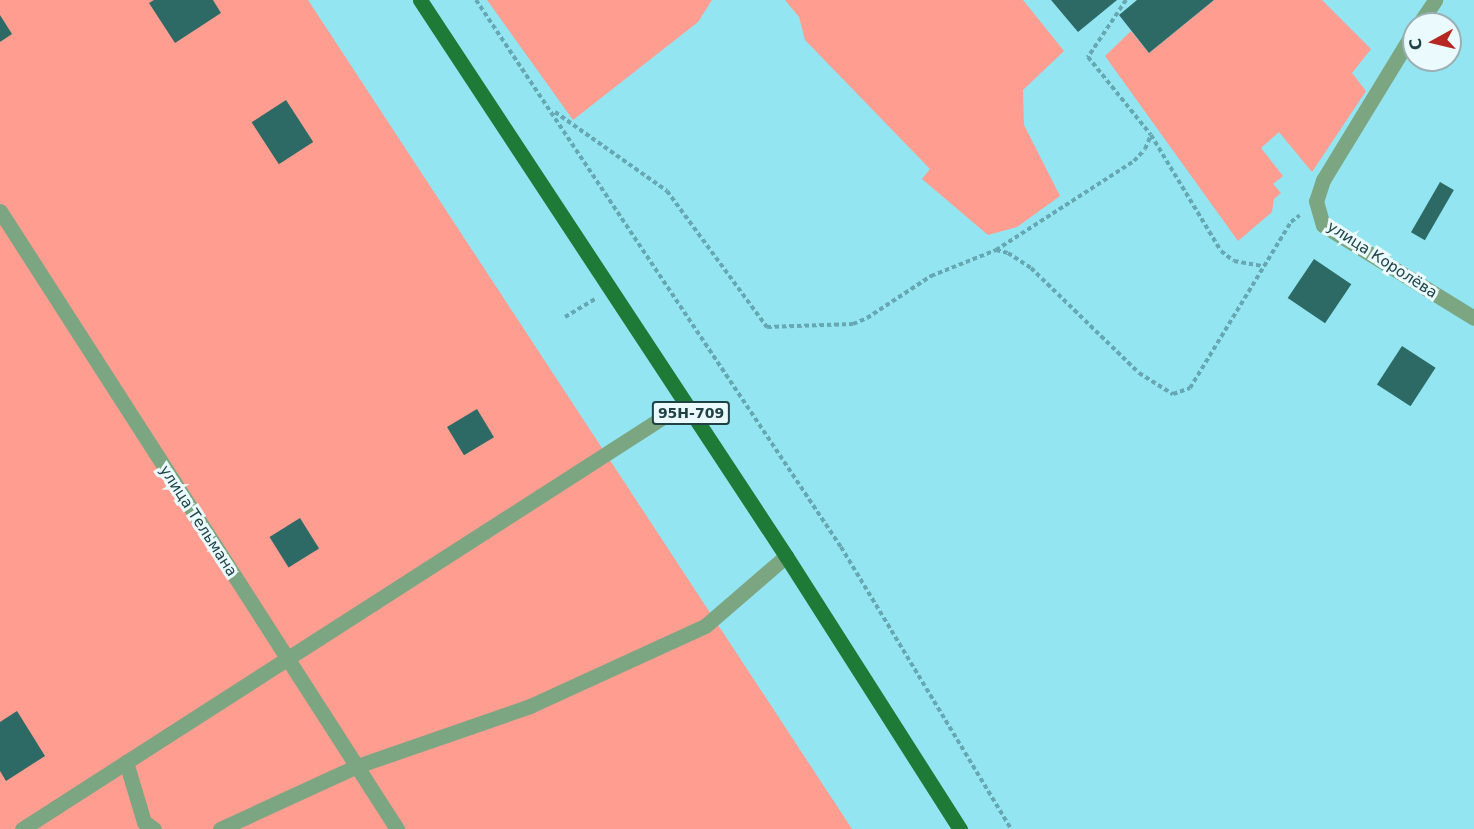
<!DOCTYPE html>
<meta charset="utf-8">
<style>
body{margin:0}
#map{position:relative;width:1474px;height:829px;overflow:hidden;background:#93e5f2;font-family:"DejaVu Sans",sans-serif}
div>[style]{position:absolute}
[style*='--x']{left:calc(var(--x)*1px);top:calc(var(--y)*1px);width:calc(var(--w)*1px);rotate:calc(var(--a)*1deg)}
.green>*{inset:0;background:#ff9d90}
.building>*{inset:0;background:#2d6a65;transform-origin:0 0}
.path>*{height:4px;margin-top:-2px;transform-origin:0;background:repeating-linear-gradient(90deg,#67a7b1 0 4.5px,transparent 0 7.5px)}
.minor>*{height:15px;margin:-7.5px;padding:0 7.5px;transform-origin:7.5px;border-radius:7.5px;background:#7ca681}
.major>*{height:15px;margin:-7.5px;padding:0 7.5px;transform-origin:7.5px;border-radius:7.5px;background:#1e7b37}
span{translate:-50% -50%;white-space:nowrap;text-align:center;line-height:1.15;-webkit-text-stroke:6px #ebfafc;paint-order:stroke}
.shield-label span{padding:2px 4px;background:#ebfafc;border:2px solid;border-radius:4px;-webkit-text-stroke-width:0}
.shield-label{font-size:14px;color:#204247;font-weight:700}
.street-label{font-size:15px;color:#204247}
.north{position:absolute;left:1402px;top:12px;width:60px;height:60px;box-sizing:border-box;background:#ebfafc;border:2px solid #9ab0b4;border-radius:50%;rotate:262deg;font-size:16px;font-weight:700;line-height:24px;text-align:center;color:#204247}
.north::after{content:'';display:block;margin:auto;width:21px;height:27px;background:#b62721;clip-path:polygon(50% 0,100% 100%,50% 72%,0 100%)}
</style>
<div id="map">
<div class="green">
<i style="clip-path:polygon(0 0,308px 0,852px 829px,0 829px)"></i>
<i style="clip-path:polygon(487px 0,712px 0,698px 22px,573px 120px)"></i>
<i style="clip-path:polygon(785px 0,1023px 0,1064px 51px,1023px 90px,1024px 125px,1060px 196px,1017px 227px,988px 235px,922px 179px,930px 169px,805px 40px,799px 17px)"></i>
<i style="clip-path:polygon(1214px 0,1322px 0,1371px 49px,1352px 73px,1366px 91px,1312px 172px,1279px 132px,1261px 148px,1283px 176px,1273px 184px,1281px 193px,1274px 199px,1272px 212px,1238px 241px,1105px 56px,1131px 31px,1149px 53px)"></i>
</div>
<div class="building">
<i style="clip-path:polygon(154px 0,213px 0,221px 13px,175px 43px,149px 3px)"></i>
<i style="clip-path:polygon(1051px 0,1117px 0,1078px 32px)"></i>
<i style="clip-path:polygon(1137px 0,1214px 0,1149px 53px,1119px 15px)"></i>
<i style="clip-path:polygon(0 15px,12px 34px,0 42px)"></i>
<i style="left:286px;top:100px;width:50px;height:41px;rotate:57deg"></i>
<i style="left:1440px;top:182px;width:16px;height:58px;rotate:30deg"></i>
<i style="left:1314px;top:259px;width:45px;height:47px;rotate:34deg"></i>
<i style="left:1402px;top:346px;width:40px;height:46px;rotate:33deg"></i>
<i style="left:477px;top:409px;width:33px;height:35px;rotate:59deg"></i>
<i style="left:300px;top:518px;width:36px;height:36px;rotate:58deg"></i>
<i style="clip-path:polygon(17px 711px,45px 756px,6px 781px,0 771px,0 722px)"></i>
</div>
<div class="path">
<i style="--x:476;--y:0;--w:658;--a:56.29"></i>
<i style="--x:841;--y:547;--w:329;--a:58.9"></i>
<i style="--x:1126;--y:0;--w:69;--a:123.7"></i>
<i style="--x:1088;--y:57;--w:100;--a:51.1"></i>
<i style="--x:1151;--y:135;--w:135;--a:58.9"></i>
<i style="--x:1221;--y:251;--w:16;--a:38"></i>
<i style="--x:1234;--y:261;--w:28;--a:10"></i>
<i style="--x:555;--y:112;--w:137;--a:35.2"></i>
<i style="--x:667;--y:191;--w:169;--a:53.7"></i>
<i style="--x:767;--y:327;--w:86;--a:-2"></i>
<i style="--x:853;--y:324;--w:15;--a:-23"></i>
<i style="--x:867;--y:318;--w:77;--a:-33.3"></i>
<i style="--x:931;--y:276;--w:70;--a:-21.8"></i>
<i style="--x:996;--y:250;--w:164;--a:-32.8"></i>
<i style="--x:1134;--y:161;--w:16;--a:-47"></i>
<i style="--x:1145;--y:149;--w:15;--a:-67"></i>
<i style="--x:996;--y:250;--w:12;--a:14"></i>
<i style="--x:1008;--y:253;--w:27;--a:33"></i>
<i style="--x:1031;--y:268;--w:151;--a:44.2"></i>
<i style="--x:1139;--y:373;--w:40;--a:32"></i>
<i style="--x:1173;--y:394;--w:18;--a:-19"></i>
<i style="--x:1190;--y:388;--w:194;--a:-58.7"></i>
<i style="--x:1291;--y:222;--w:11;--a:-38"></i>
<i style="--x:565;--y:317;--w:35;--a:-31"></i>
</div>
<div class="minor">
<i style="--x:1419;--y:24;--w:29;--a:-56"></i>
<i style="--x:1414;--y:31;--w:175;--a:121.4"></i>
<i style="--x:1323;--y:180;--w:22;--a:108"></i>
<i style="--x:1316;--y:201;--w:25;--a:74"></i>
<i style="--x:1323;--y:225;--w:177;--a:31.6"></i>
<i style="--x:0;--y:211;--w:735;--a:57.28"></i>
<i style="--x:126;--y:762;--w:63;--a:73.3"></i>
<i style="--x:144;--y:822;--w:12;--a:35"></i>
<i style="--x:22;--y:829;--w:788;--a:-32.72"></i>
<i style="--x:220;--y:829;--w:151;--a:-24.7"></i>
<i style="--x:357;--y:766;--w:183;--a:-19.1"></i>
<i style="--x:530;--y:706;--w:192;--a:-24.6"></i>
<i style="--x:705;--y:626;--w:107;--a:-40.8"></i>
</div>
<div class="major">
<i style="--x:420;--y:0;--w:666;--a:56.64"></i>
<i style="--x:786;--y:556;--w:324;--a:57.5"></i>
</div>
<div class="shield-label">
<span style="left:691px;top:413px">95Н-709</span>
</div>
<div class="street-label">
<span style="left:1382px;top:260px;rotate:33deg">улица Королёва</span>
<span style="left:198px;top:521px;rotate:57deg">улица Тельмана</span>
</div>
<div class="north">С</div>
</div>
